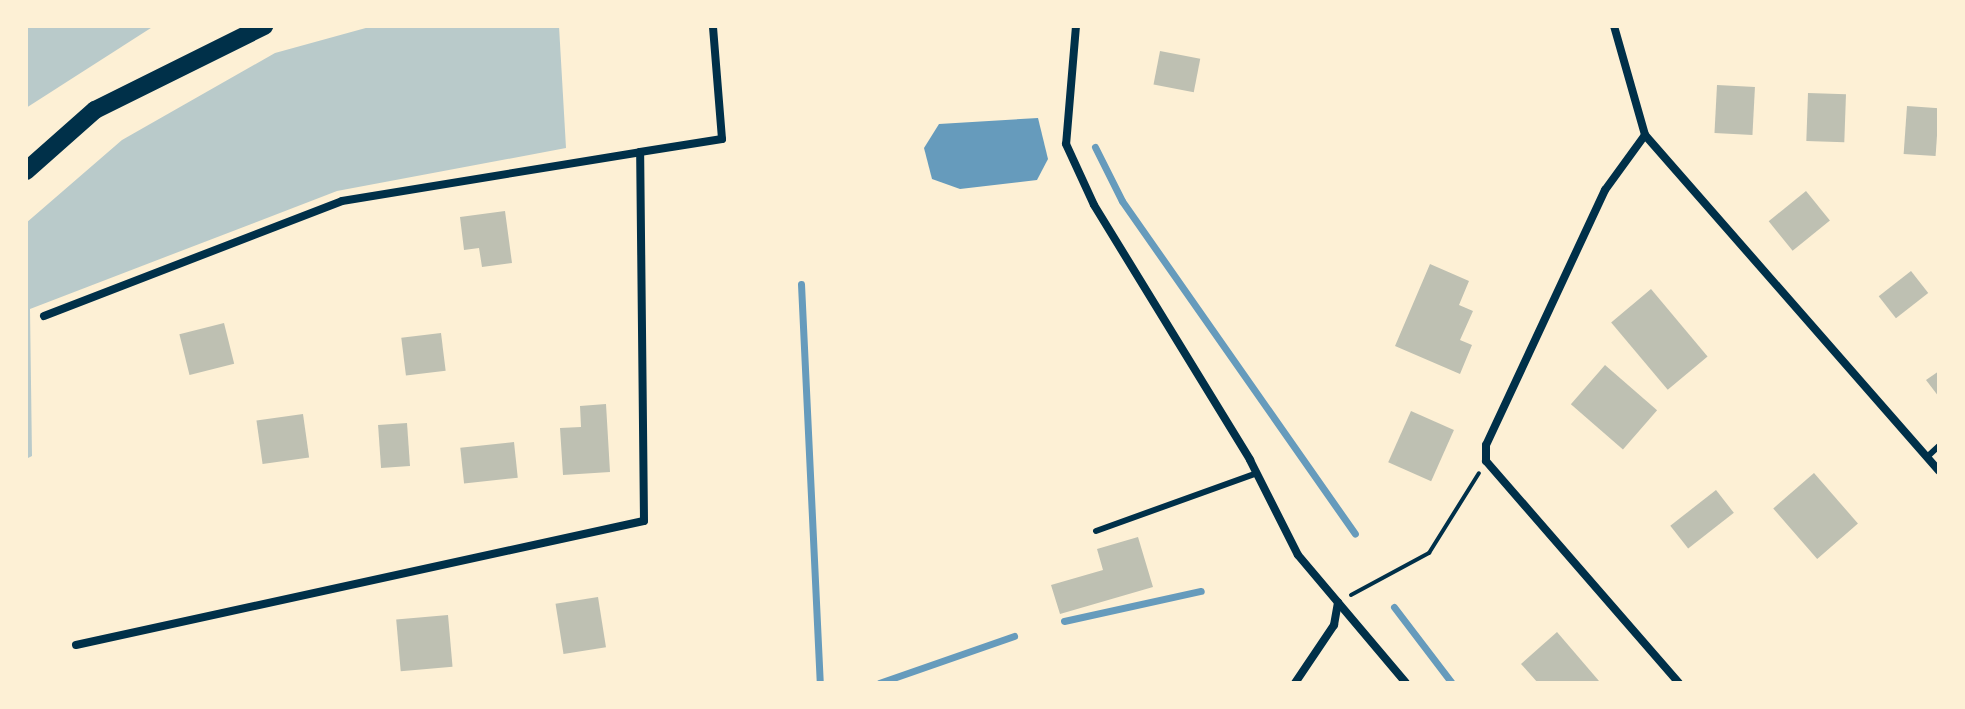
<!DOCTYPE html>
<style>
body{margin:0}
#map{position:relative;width:1965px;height:709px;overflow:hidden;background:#fdf0d5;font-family:"Golos Text",sans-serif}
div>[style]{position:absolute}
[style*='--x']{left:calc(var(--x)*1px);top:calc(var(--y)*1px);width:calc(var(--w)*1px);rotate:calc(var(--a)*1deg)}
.green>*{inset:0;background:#b9caca}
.water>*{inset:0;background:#669bbc}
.stream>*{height:7px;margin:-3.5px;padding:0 3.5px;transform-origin:3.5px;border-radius:3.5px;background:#669bbc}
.building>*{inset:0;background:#bec0b2;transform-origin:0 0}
.path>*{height:4px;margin:-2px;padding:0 2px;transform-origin:2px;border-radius:2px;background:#003049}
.service>*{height:6px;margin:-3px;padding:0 3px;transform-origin:3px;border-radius:3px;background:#003049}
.minor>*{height:8px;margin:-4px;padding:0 4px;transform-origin:4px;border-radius:4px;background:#003049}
.primary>*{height:18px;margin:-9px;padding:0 9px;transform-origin:9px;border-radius:9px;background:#003049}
span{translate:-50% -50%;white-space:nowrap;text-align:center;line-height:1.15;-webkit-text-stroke:6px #fdf0d5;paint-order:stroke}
.frame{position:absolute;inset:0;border:28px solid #fdf0d5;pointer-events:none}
</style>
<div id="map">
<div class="green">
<i style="clip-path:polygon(26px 26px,154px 26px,26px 108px)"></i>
<i style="clip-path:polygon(373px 26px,559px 26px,566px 148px,337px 191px,30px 309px,32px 456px,26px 459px,26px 223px,122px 140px,275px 53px)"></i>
</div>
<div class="water">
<i style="clip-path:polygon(1038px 118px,1048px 159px,1037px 180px,960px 189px,932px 179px,924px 148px,939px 124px)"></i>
</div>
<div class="stream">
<i style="--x:1095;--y:147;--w:60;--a:63.4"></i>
<i style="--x:1122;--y:201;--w:406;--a:55"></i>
<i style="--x:801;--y:284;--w:399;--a:87.3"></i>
<i style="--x:1394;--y:607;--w:96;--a:52.7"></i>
<i style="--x:1064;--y:621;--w:140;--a:-12.4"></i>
<i style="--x:879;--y:683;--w:143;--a:-19.2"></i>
</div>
<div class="building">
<i style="left:1160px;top:51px;width:41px;height:34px;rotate:11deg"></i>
<i style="left:1717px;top:85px;width:38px;height:48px;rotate:3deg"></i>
<i style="left:1808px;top:93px;width:38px;height:48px;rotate:2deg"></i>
<i style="left:1907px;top:106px;width:32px;height:48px;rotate:4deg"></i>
<i style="left:1806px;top:191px;width:38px;height:48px;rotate:51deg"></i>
<i style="clip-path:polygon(505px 211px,512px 263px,482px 267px,479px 248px,464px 250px,460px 217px)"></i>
<i style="clip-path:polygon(1430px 264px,1469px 281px,1459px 305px,1473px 311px,1460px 340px,1472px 345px,1460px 374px,1395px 346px)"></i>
<i style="left:1911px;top:271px;width:28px;height:41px;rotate:52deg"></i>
<i style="left:1651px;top:289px;width:88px;height:52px;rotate:50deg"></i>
<i style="left:224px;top:323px;width:42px;height:46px;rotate:76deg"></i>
<i style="left:441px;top:333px;width:38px;height:40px;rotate:83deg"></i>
<i style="left:1605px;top:365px;width:69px;height:52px;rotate:41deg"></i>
<i style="clip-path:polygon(1939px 371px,1939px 397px,1926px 380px)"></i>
<i style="clip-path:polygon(606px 404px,610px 472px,563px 475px,560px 428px,581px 427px,580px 406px)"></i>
<i style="left:1411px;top:411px;width:47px;height:56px;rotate:24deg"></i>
<i style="left:303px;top:414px;width:44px;height:47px;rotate:82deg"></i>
<i style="left:407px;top:423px;width:43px;height:29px;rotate:86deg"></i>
<i style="left:514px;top:442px;width:36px;height:54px;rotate:84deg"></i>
<i style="left:1814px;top:473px;width:67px;height:54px;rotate:49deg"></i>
<i style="left:1716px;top:490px;width:29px;height:58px;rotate:52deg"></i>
<i style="clip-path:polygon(1138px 537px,1153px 587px,1060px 614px,1051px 585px,1103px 570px,1097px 549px)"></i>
<i style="left:598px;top:597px;width:51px;height:43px;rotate:81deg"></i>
<i style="left:448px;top:615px;width:52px;height:52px;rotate:85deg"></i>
<i style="clip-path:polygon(1557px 632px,1599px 681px,1597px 683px,1538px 683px,1521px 664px)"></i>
</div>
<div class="path">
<i style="--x:1351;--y:595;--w:89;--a:-28.3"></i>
<i style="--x:1429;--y:553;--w:94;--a:-58"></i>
</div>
<div class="service">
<i style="--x:1927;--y:457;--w:16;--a:-43"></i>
<i style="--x:1096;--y:531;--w:171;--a:-19.8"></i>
</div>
<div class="minor">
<i style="--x:1076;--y:26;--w:118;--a:94.8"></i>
<i style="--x:1066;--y:144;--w:67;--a:65.3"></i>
<i style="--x:1094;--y:205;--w:299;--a:58.5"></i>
<i style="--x:1250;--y:460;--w:106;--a:63.2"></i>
<i style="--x:1298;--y:555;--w:167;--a:49.8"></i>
<i style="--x:1614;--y:26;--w:113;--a:74.1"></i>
<i style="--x:1645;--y:135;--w:446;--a:48.8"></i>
<i style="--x:1645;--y:135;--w:68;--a:126"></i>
<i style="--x:1605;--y:190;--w:281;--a:115"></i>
<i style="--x:1486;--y:445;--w:16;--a:90"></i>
<i style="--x:1486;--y:461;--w:294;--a:49"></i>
<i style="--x:44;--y:316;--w:319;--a:-21.1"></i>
<i style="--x:342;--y:201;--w:302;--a:-9.3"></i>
<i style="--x:76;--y:645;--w:581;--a:-12.32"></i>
<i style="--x:644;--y:521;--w:369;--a:-90.6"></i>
<i style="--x:640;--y:152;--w:83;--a:-9"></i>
<i style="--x:722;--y:139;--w:113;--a:-94.6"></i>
<i style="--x:1295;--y:683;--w:70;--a:-56.1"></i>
<i style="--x:1334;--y:625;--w:23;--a:-80"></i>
</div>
<div class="primary">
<i style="--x:26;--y:171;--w:92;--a:-41.5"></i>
<i style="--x:95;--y:110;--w:189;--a:-26.4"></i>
</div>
<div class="frame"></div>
</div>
